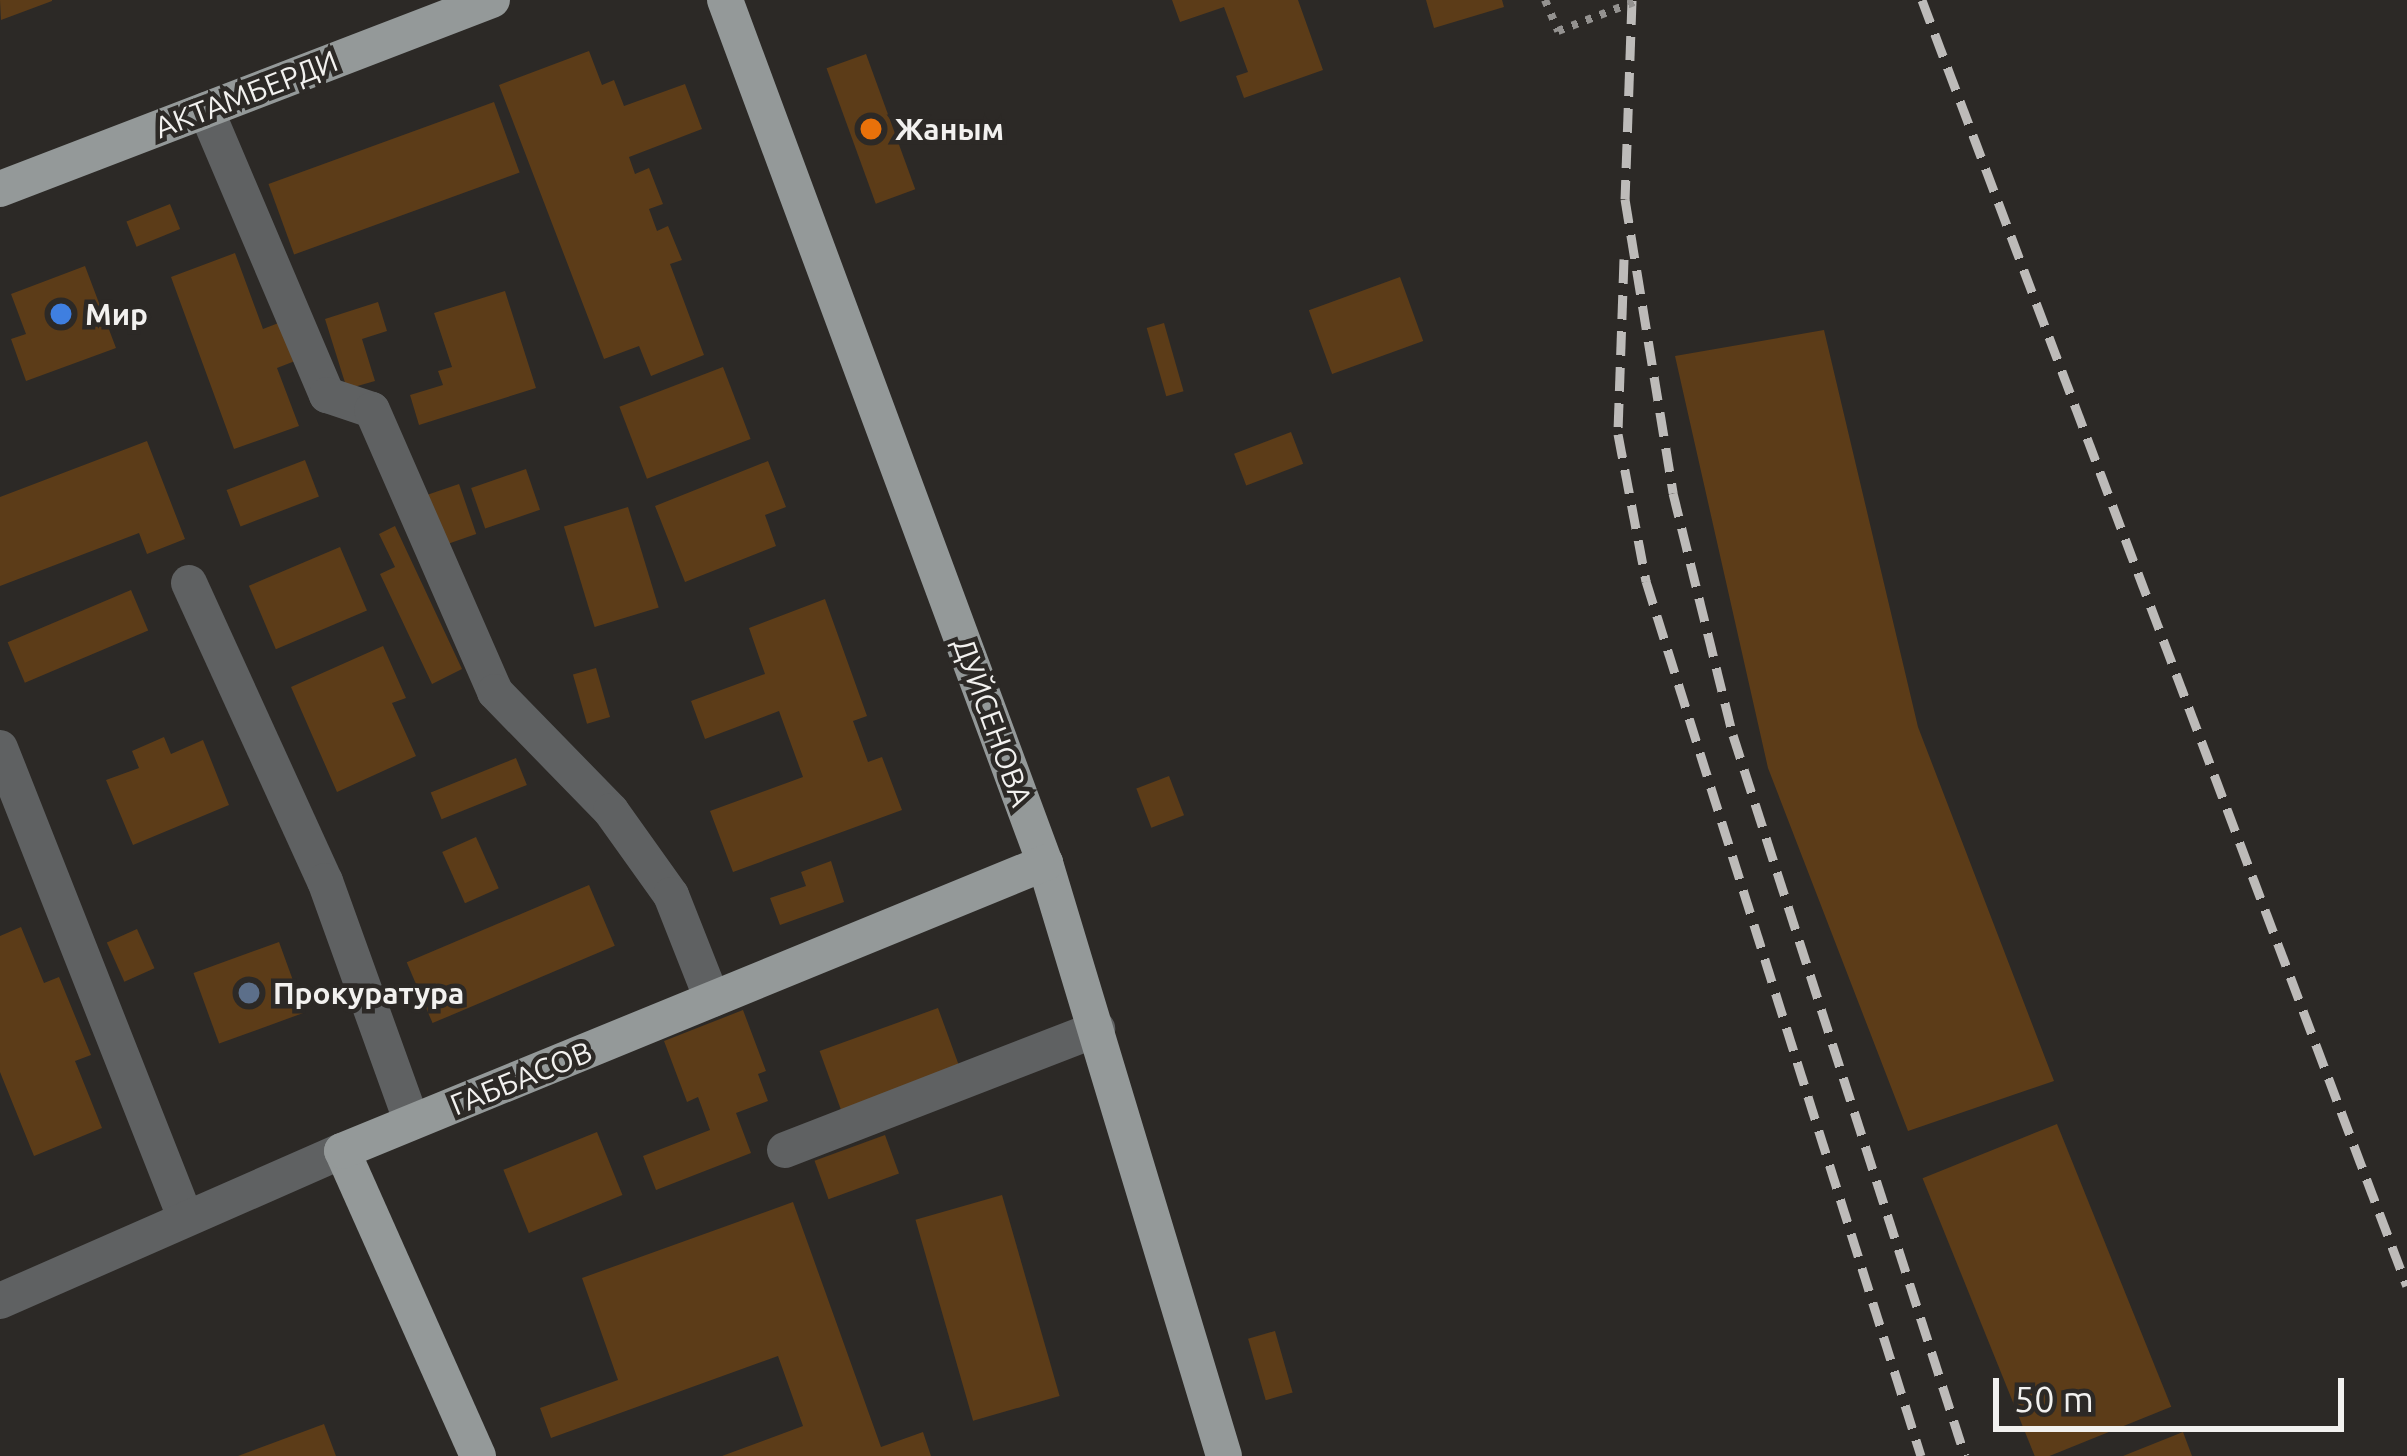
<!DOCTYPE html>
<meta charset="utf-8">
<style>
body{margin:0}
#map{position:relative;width:2407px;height:1456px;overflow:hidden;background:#2c2926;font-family:Ubuntu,sans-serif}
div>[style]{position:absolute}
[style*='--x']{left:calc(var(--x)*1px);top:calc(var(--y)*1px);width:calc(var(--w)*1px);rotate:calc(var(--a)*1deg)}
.building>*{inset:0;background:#5c3c18;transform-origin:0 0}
.path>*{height:8px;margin-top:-4px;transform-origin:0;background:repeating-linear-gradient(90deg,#949290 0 6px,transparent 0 15px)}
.minor>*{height:36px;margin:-18px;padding:0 18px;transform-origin:18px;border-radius:18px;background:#5f6162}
.major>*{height:36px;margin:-18px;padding:0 18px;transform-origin:18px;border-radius:18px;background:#949999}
.rail>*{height:9px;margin-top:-4.5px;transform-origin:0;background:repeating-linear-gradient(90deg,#bdbbb9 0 24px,transparent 0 36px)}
.path-bridge>*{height:8px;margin-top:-4px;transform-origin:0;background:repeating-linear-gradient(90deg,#949290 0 6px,transparent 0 15px)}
.dots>*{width:33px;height:33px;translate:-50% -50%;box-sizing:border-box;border:6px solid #2c2926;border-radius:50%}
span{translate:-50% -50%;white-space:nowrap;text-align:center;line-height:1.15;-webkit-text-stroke:9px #2c2926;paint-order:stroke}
.street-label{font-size:30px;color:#f2f1ef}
.poi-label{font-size:30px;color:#f2f1ef;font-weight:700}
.left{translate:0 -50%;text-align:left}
.scale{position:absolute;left:1993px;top:1378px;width:351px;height:54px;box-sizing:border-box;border:6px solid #f2f1ef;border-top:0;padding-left:15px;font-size:36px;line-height:42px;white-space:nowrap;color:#f2f1ef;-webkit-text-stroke:9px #2c2926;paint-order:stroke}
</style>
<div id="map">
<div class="building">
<i style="clip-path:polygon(0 0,52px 0,52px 1px,1px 20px)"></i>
<i style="clip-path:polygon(1172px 0,1298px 0,1323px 70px,1244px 98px,1236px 76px,1248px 72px,1224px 7px,1180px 22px)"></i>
<i style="clip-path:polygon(1426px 0,1502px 0,1504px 7px,1434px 28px)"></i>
<i style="clip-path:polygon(589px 51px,602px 85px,614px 80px,624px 106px,685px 84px,702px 129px,629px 157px,635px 174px,649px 168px,663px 204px,649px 209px,657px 231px,668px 226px,682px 260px,670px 264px,704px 355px,651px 376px,639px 346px,604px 359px,499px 85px)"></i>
<i style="left:866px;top:54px;width:144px;height:42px;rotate:70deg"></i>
<i style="left:494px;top:102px;width:75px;height:240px;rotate:70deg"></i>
<i style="left:170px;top:204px;width:27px;height:47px;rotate:68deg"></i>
<i style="clip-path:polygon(235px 253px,263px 329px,281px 322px,295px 361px,277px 368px,299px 426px,234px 449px,171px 277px)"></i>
<i style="clip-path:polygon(85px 266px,116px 348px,26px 381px,11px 339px,26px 334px,11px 294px)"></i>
<i style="left:1400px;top:277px;width:68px;height:97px;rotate:70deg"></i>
<i style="clip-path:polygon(505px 291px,536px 388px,419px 425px,410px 395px,443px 385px,438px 371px,452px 367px,434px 313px)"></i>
<i style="clip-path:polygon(378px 302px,387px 331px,362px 339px,375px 381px,347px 389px,325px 319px)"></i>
<i style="left:1164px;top:323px;width:71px;height:18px;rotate:74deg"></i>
<i style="clip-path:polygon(1824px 330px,1918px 727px,2054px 1081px,1908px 1131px,1768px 768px,1675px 356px)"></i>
<i style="left:723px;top:367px;width:77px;height:111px;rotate:69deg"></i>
<i style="left:1291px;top:432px;width:34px;height:61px;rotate:69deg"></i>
<i style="clip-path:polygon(147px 441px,185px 539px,147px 554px,139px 533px,0 586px,0 497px)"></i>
<i style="left:305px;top:460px;width:39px;height:84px;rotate:69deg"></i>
<i style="clip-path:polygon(768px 461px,786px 507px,765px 515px,776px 546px,685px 582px,655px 506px)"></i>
<i style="left:526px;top:469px;width:43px;height:58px;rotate:71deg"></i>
<i style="left:459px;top:484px;width:53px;height:38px;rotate:71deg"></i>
<i style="left:628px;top:507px;width:105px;height:67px;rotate:73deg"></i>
<i style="clip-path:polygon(395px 526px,462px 669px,432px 684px,380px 574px,395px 567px,379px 534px)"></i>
<i style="left:340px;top:547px;width:69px;height:99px;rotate:67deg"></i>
<i style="left:131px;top:590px;width:44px;height:134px;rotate:67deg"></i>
<i style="clip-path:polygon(825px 599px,867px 716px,853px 721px,868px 762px,882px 757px,902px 810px,733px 872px,710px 811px,803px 777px,779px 711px,705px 739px,691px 701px,765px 674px,749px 628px)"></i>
<i style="clip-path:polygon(383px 646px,406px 698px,392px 703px,416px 756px,337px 792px,291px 687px)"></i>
<i style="left:596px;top:668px;width:51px;height:24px;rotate:74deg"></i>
<i style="clip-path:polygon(164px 737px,171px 754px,203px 740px,229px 805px,133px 845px,106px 780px,139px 768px,132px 751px)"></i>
<i style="left:516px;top:758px;width:29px;height:92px;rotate:68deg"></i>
<i style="left:1169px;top:776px;width:42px;height:35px;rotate:69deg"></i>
<i style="left:476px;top:837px;width:56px;height:37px;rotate:66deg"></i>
<i style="clip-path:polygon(831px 861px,844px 902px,780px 925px,770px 898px,806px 886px,801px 872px)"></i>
<i style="left:589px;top:885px;width:66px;height:198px;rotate:67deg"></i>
<i style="clip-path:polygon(21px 927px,44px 983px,59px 977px,91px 1055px,75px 1061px,102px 1128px,34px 1156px,0 1072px,0 936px)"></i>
<i style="left:137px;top:929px;width:43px;height:33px;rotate:66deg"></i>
<i style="left:279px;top:942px;width:75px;height:91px;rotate:70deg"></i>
<i style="left:938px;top:1008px;width:67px;height:126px;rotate:70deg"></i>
<i style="clip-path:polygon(743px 1010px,766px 1071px,758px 1074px,768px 1101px,736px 1113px,751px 1153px,656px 1190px,643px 1156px,710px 1130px,698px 1097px,687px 1102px,664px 1041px)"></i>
<i style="left:2057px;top:1124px;width:305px;height:145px;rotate:68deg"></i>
<i style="left:597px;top:1132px;width:68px;height:101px;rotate:68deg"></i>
<i style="left:885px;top:1135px;width:41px;height:75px;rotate:70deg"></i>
<i style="left:1002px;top:1195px;width:209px;height:90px;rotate:74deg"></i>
<i style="clip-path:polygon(793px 1202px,881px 1447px,923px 1432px,931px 1456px,722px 1456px,803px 1426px,778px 1356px,551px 1438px,540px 1408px,618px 1380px,582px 1278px)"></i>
<i style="left:1275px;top:1331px;width:64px;height:28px;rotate:74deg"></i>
<i style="clip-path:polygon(324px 1424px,336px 1456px,238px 1456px)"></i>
<i style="clip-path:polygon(2183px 1432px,2192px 1456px,2123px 1456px)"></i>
</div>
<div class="path">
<i style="--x:1545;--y:0;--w:34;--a:67"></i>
</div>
<div class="minor">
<i style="--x:206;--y:110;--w:310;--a:67"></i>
<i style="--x:327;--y:395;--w:47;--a:18.4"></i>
<i style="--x:372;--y:410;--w:308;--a:66.4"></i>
<i style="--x:495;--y:692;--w:166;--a:45.7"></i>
<i style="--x:611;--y:811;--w:103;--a:54.5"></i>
<i style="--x:671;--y:895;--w:112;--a:68.5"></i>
<i style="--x:189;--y:583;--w:328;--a:65.5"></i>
<i style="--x:325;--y:881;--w:256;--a:70.2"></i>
<i style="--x:0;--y:748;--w:504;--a:68.47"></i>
<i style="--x:785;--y:1150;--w:335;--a:-21.2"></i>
<i style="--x:0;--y:1301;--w:373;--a:-23.7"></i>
</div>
<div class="major">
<i style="--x:725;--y:0;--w:920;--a:69.66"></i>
<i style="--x:1045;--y:863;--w:619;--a:73.2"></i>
<i style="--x:0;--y:189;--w:527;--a:-21.01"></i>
<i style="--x:478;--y:1456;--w:334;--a:-114"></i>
<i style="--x:342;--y:1151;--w:760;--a:-22.28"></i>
</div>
<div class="rail">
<i style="--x:1632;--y:0;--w:199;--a:92"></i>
<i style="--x:1625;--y:199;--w:298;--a:80.7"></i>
<i style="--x:1673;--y:493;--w:249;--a:76.1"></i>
<i style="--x:1733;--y:735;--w:757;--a:72.16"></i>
<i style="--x:1922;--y:0;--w:1374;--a:69.34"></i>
<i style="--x:1624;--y:259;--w:175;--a:92"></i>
<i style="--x:1618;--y:434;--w:150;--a:79.2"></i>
<i style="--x:1646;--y:581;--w:917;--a:72.55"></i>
</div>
<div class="path-bridge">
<i style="--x:1558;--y:31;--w:87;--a:-20.9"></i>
</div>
<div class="dots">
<i style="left:871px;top:129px;background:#e8710a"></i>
<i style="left:61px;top:314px;background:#3f7fe0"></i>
<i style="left:249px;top:993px;background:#5c6f8a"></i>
</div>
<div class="street-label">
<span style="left:246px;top:94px;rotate:-21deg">АКТАМБЕРДИ</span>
<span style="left:993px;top:722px;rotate:70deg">ДУЙСЕНОВА</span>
<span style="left:521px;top:1078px;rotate:-22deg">ГАББАСОВ</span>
</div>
<div class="poi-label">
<span class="left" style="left:895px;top:129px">Жаным</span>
<span class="left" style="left:85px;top:314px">Мир</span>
<span class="left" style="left:273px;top:993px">Прокуратура</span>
</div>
<div class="scale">50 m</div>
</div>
